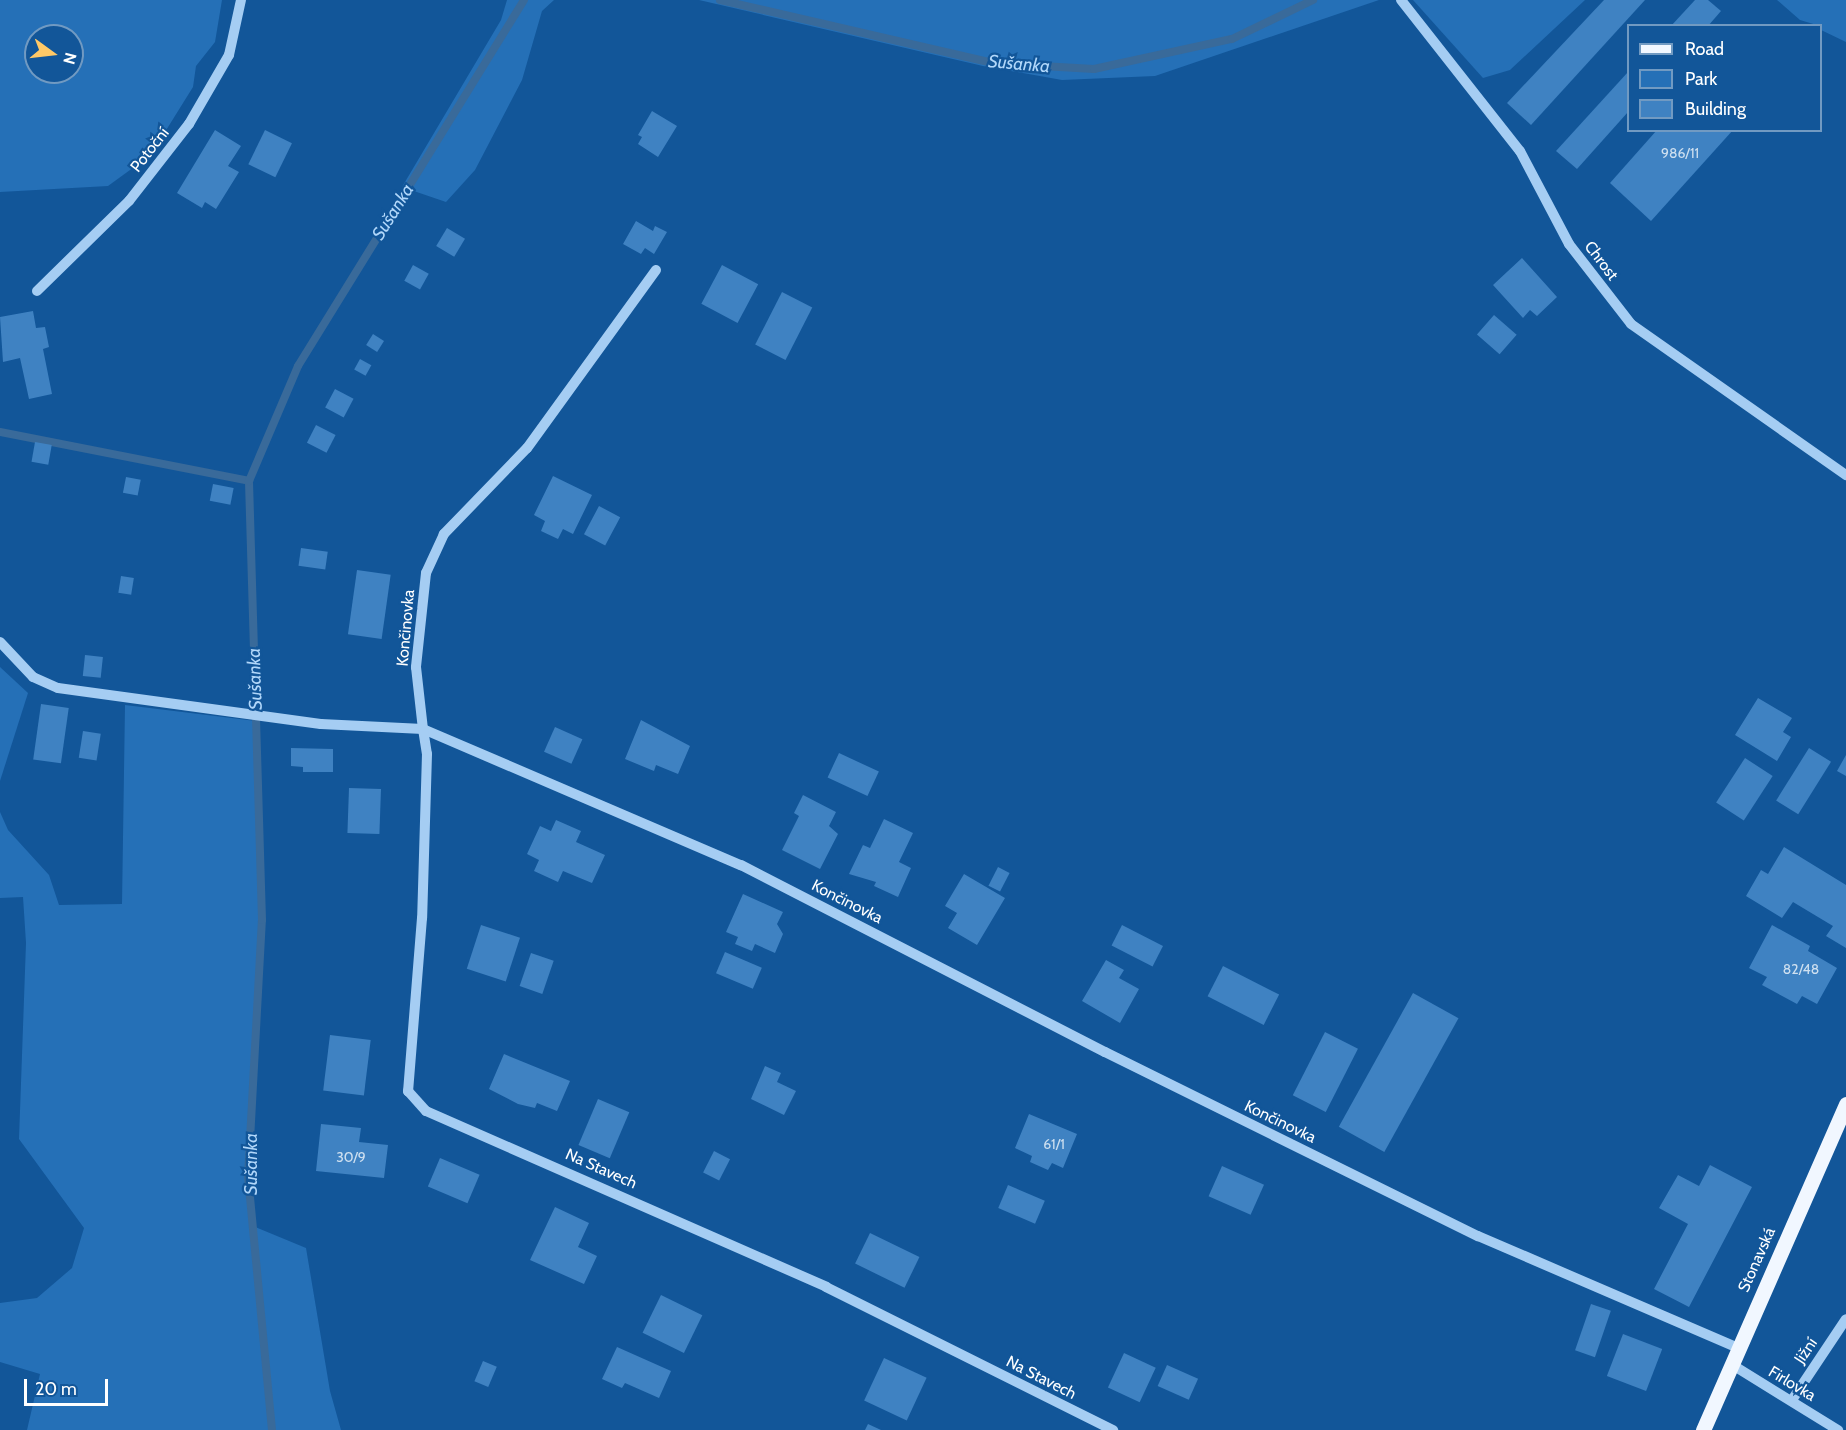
<!DOCTYPE html>
<meta charset="utf-8">
<style>
body{margin:0}
#map{position:relative;width:1846px;height:1430px;overflow:hidden;background:#125699;font-family:Cabin,sans-serif}
div>[style]{position:absolute}
[style*='--x']{left:calc(var(--x)*1px);top:calc(var(--y)*1px);width:calc(var(--w)*1px);rotate:calc(var(--a)*1deg)}
.green>*{inset:0;background:#2570b7}
.stream>*{height:8px;margin:-4px;padding:0 4px;transform-origin:4px;border-radius:4px;background:#396a9a}
.building>*{inset:0;background:#3f82c2;transform-origin:0 0}
.minor>*{height:10px;margin:-5px;padding:0 5px;transform-origin:5px;border-radius:5px;background:#a5cdf3}
.major>*{height:15px;margin:-7.5px;padding:0 7.5px;transform-origin:7.5px;border-radius:7.5px;background:#f1f7ff}
span{translate:-50% -50%;white-space:nowrap;text-align:center;line-height:1.15;-webkit-text-stroke:4.5px #125699;paint-order:stroke}
.number-label{font-size:14px;color:#cfe0f0}
.number-label span{-webkit-text-stroke-width:0}
.street-label{font-size:16px;color:#fff}
.water-label{font-size:18px;color:#b1d7fa;font-style:italic}
.legend{position:absolute;left:1627px;top:24px;width:195px;height:108px;box-sizing:border-box;background:#125699;border:2px solid #719ac2;margin:0;padding:8px 10px;list-style:none;font-size:18px;color:#fff}
.legend li{display:flex;align-items:center;gap:12px;height:30px}
.legend b{width:30px;border:2px solid #719ac2}
.north{position:absolute;left:24px;top:24px;width:60px;height:60px;box-sizing:border-box;background:#125699;border:2px solid #719ac2;border-radius:50%;rotate:105deg;font-size:16px;font-weight:700;line-height:24px;text-align:center;color:#fff}
.north::after{content:'';display:block;margin:auto;width:21px;height:27px;background:#ffc967;clip-path:polygon(50% 0,100% 100%,50% 72%,0 100%)}
.scale{position:absolute;left:24px;top:1379px;width:84px;height:27px;box-sizing:border-box;border:3px solid #fff;border-top:0;padding-left:8px;font-size:18px;line-height:21px;white-space:nowrap;color:#fff;-webkit-text-stroke:4px #125699;paint-order:stroke}
</style>
<div id="map">
<div class="green">
<i style="clip-path:polygon(evenodd,0 0,222px 0,215px 42px,196px 66px,193px 87px,155px 148px,130px 170px,108px 186px,0 192px,0 0,36px 36px,72px 36px,72px 72px,36px 72px,36px 36px)"></i>
<i style="clip-path:polygon(507px 0,554px 0,542px 11px,522px 80px,475px 170px,446px 202px,402px 187px,501px 20px)"></i>
<i style="clip-path:polygon(699px 0,1379px 0,1155px 76px,1062px 80px,983px 66px)"></i>
<i style="clip-path:polygon(1413px 0,1585px 0,1510px 70px,1483px 78px)"></i>
<i style="clip-path:polygon(1777px 0,1846px 0,1846px 42px,1821px 30px,1820px 26px,1800px 20px)"></i>
<i style="clip-path:polygon(0 667px,28px 693px,0 781px)"></i>
<i style="clip-path:polygon(125px 705px,256px 721px,262px 920px,248px 1177px,253px 1226px,306px 1248px,330px 1391px,341px 1430px,27px 1430px,40px 1374px,0 1362px,0 1303px,37px 1298px,72px 1268px,84px 1228px,19px 1139px,26px 943px,23px 897px,0 898px,0 812px,8px 830px,49px 875px,59px 905px,122px 904px)"></i>
</div>
<div class="stream">
<i style="--x:720;--y:0;--w:279;--a:13"></i>
<i style="--x:992;--y:63;--w:102;--a:3.4"></i>
<i style="--x:1094;--y:69;--w:141;--a:-12.3"></i>
<i style="--x:1232;--y:39;--w:90;--a:-25.7"></i>
<i style="--x:0;--y:432;--w:254;--a:11.1"></i>
<i style="--x:272;--y:1430;--w:254;--a:-95.4"></i>
<i style="--x:248;--y:1177;--w:257;--a:-86.9"></i>
<i style="--x:262;--y:920;--w:439;--a:-91.7"></i>
<i style="--x:249;--y:481;--w:125;--a:-66.9"></i>
<i style="--x:298;--y:366;--w:430;--a:-58.3"></i>
</div>
<div class="building">
<i style="clip-path:polygon(1604px 0,1645px 0,1531px 125px,1507px 103px)"></i>
<i style="clip-path:polygon(1695px 0,1708px 0,1721px 11px,1708px 26px,1671px 26px)"></i>
<i style="clip-path:polygon(1628px 72px,1628px 112px,1577px 169px,1556px 151px)"></i>
<i style="clip-path:polygon(652px 111px,677px 126px,658px 157px,638px 144px,642px 137px,638px 135px)"></i>
<i style="clip-path:polygon(215px 130px,241px 146px,228px 166px,239px 172px,216px 209px,205px 202px,202px 208px,177px 193px)"></i>
<i style="left:265px;top:130px;width:30px;height:38px;rotate:26deg"></i>
<i style="clip-path:polygon(1657px 130px,1733px 130px,1651px 221px,1610px 183px)"></i>
<i style="clip-path:polygon(636px 221px,653px 231px,655px 226px,667px 232px,654px 254px,645px 248px,641px 254px,623px 244px)"></i>
<i style="left:447px;top:228px;width:21px;height:21px;rotate:31deg"></i>
<i style="clip-path:polygon(1522px 258px,1557px 297px,1537px 316px,1530px 310px,1523px 318px,1493px 285px)"></i>
<i style="left:413px;top:265px;width:18px;height:18px;rotate:29deg"></i>
<i style="left:722px;top:265px;width:41px;height:44px;rotate:28deg"></i>
<i style="left:782px;top:292px;width:34px;height:59px;rotate:27deg"></i>
<i style="clip-path:polygon(33px 311px,36px 328px,45px 327px,49px 347px,43px 349px,52px 394px,29px 399px,20px 358px,3px 362px,0 317px)"></i>
<i style="left:1494px;top:315px;width:30px;height:26px;rotate:41deg"></i>
<i style="left:373px;top:334px;width:13px;height:13px;rotate:32deg"></i>
<i style="left:360px;top:359px;width:13px;height:12px;rotate:29deg"></i>
<i style="left:335px;top:389px;width:21px;height:21px;rotate:28deg"></i>
<i style="left:316px;top:425px;width:22px;height:20px;rotate:27deg"></i>
<i style="left:35px;top:442px;width:17px;height:20px;rotate:10deg"></i>
<i style="clip-path:polygon(553px 476px,592px 495px,573px 534px,563px 529px,558px 539px,541px 531px,545px 521px,534px 515px)"></i>
<i style="left:126px;top:477px;width:15px;height:16px;rotate:11deg"></i>
<i style="left:213px;top:484px;width:21px;height:17px;rotate:11deg"></i>
<i style="left:599px;top:506px;width:24px;height:32px;rotate:28deg"></i>
<i style="left:301px;top:548px;width:27px;height:18px;rotate:8deg"></i>
<i style="left:357px;top:570px;width:34px;height:65px;rotate:8deg"></i>
<i style="left:121px;top:576px;width:13px;height:17px;rotate:9deg"></i>
<i style="left:85px;top:655px;width:18px;height:21px;rotate:6deg"></i>
<i style="clip-path:polygon(1758px 698px,1792px 718px,1783px 732px,1791px 737px,1777px 761px,1735px 735px)"></i>
<i style="left:41px;top:704px;width:28px;height:56px;rotate:8deg"></i>
<i style="clip-path:polygon(641px 720px,690px 746px,678px 774px,656px 765px,654px 771px,625px 759px)"></i>
<i style="left:555px;top:727px;width:30px;height:27px;rotate:24deg"></i>
<i style="left:83px;top:731px;width:18px;height:27px;rotate:9deg"></i>
<i style="clip-path:polygon(291px 748px,333px 749px,333px 772px,303px 772px,303px 767px,291px 766px)"></i>
<i style="left:1809px;top:748px;width:26px;height:62px;rotate:32deg"></i>
<i style="left:839px;top:753px;width:44px;height:27px;rotate:25deg"></i>
<i style="clip-path:polygon(1846px 755px,1846px 776px,1837px 771px)"></i>
<i style="left:1745px;top:758px;width:33px;height:53px;rotate:33deg"></i>
<i style="left:349px;top:788px;width:32px;height:45px;rotate:2deg"></i>
<i style="clip-path:polygon(803px 795px,836px 812px,829px 826px,838px 834px,820px 869px,782px 850px,799px 816px,794px 813px)"></i>
<i style="clip-path:polygon(884px 819px,913px 833px,899px 862px,911px 868px,898px 897px,874px 886px,876px 882px,849px 874px,863px 845px,870px 848px)"></i>
<i style="clip-path:polygon(556px 820px,581px 831px,576px 842px,605px 855px,592px 883px,563px 871px,558px 882px,534px 871px,539px 860px,527px 854px,540px 826px,551px 831px)"></i>
<i style="clip-path:polygon(1784px 847px,1846px 885px,1846px 948px,1826px 936px,1833px 926px,1793px 902px,1782px 918px,1746px 896px,1761px 870px,1768px 874px)"></i>
<i style="left:998px;top:867px;width:13px;height:21px;rotate:27deg"></i>
<i style="clip-path:polygon(964px 874px,1005px 898px,977px 945px,948px 928px,957px 913px,945px 906px)"></i>
<i style="clip-path:polygon(743px 894px,783px 912px,777px 924px,783px 934px,775px 953px,755px 944px,752px 951px,735px 944px,738px 937px,726px 932px)"></i>
<i style="left:481px;top:925px;width:41px;height:46px;rotate:18deg"></i>
<i style="left:1122px;top:925px;width:46px;height:23px;rotate:27deg"></i>
<i style="clip-path:polygon(1772px 925px,1810px 946px,1808px 951px,1837px 968px,1817px 1004px,1802px 996px,1797px 1004px,1762px 985px,1767px 977px,1749px 968px)"></i>
<i style="left:725px;top:952px;width:40px;height:23px;rotate:23deg"></i>
<i style="left:531px;top:953px;width:24px;height:35px;rotate:19deg"></i>
<i style="clip-path:polygon(1106px 960px,1124px 970px,1119px 978px,1139px 989px,1120px 1023px,1082px 1001px)"></i>
<i style="left:1223px;top:966px;width:63px;height:34px;rotate:27deg"></i>
<i style="left:1413px;top:993px;width:52px;height:153px;rotate:29deg"></i>
<i style="left:1325px;top:1032px;width:37px;height:71px;rotate:27deg"></i>
<i style="left:330px;top:1035px;width:41px;height:56px;rotate:7deg"></i>
<i style="clip-path:polygon(504px 1054px,570px 1081px,557px 1111px,537px 1103px,535px 1108px,518px 1104px,489px 1089px)"></i>
<i style="clip-path:polygon(765px 1066px,781px 1073px,777px 1082px,796px 1091px,784px 1115px,751px 1099px)"></i>
<i style="left:598px;top:1099px;width:34px;height:50px;rotate:23deg"></i>
<i style="clip-path:polygon(1029px 1114px,1077px 1134px,1063px 1168px,1052px 1163px,1048px 1170px,1030px 1162px,1032px 1156px,1015px 1148px)"></i>
<i style="clip-path:polygon(321px 1124px,361px 1128px,359px 1142px,388px 1145px,384px 1178px,316px 1171px)"></i>
<i style="left:714px;top:1151px;width:18px;height:24px;rotate:27deg"></i>
<i style="left:440px;top:1158px;width:43px;height:31px;rotate:23deg"></i>
<i style="clip-path:polygon(1710px 1165px,1752px 1187px,1689px 1307px,1654px 1289px,1688px 1224px,1659px 1208px,1678px 1175px,1699px 1186px)"></i>
<i style="left:1222px;top:1166px;width:46px;height:33px;rotate:24deg"></i>
<i style="left:1008px;top:1185px;width:40px;height:25px;rotate:23deg"></i>
<i style="clip-path:polygon(555px 1207px,589px 1223px,578px 1247px,597px 1256px,584px 1284px,530px 1260px)"></i>
<i style="left:870px;top:1233px;width:55px;height:34px;rotate:26deg"></i>
<i style="left:661px;top:1295px;width:46px;height:42px;rotate:26deg"></i>
<i style="left:1591px;top:1304px;width:21px;height:49px;rotate:19deg"></i>
<i style="left:1623px;top:1334px;width:42px;height:45px;rotate:21deg"></i>
<i style="clip-path:polygon(617px 1347px,671px 1371px,659px 1398px,625px 1383px,622px 1388px,602px 1379px)"></i>
<i style="left:1124px;top:1353px;width:35px;height:38px;rotate:25deg"></i>
<i style="left:884px;top:1358px;width:47px;height:47px;rotate:25deg"></i>
<i style="left:483px;top:1361px;width:15px;height:22px;rotate:23deg"></i>
<i style="left:1167px;top:1365px;width:34px;height:23px;rotate:24deg"></i>
<i style="clip-path:polygon(868px 1424px,881px 1430px,865px 1430px)"></i>
</div>
<div class="minor">
<i style="--x:1401;--y:0;--w:192;--a:51.8"></i>
<i style="--x:1520;--y:151;--w:105;--a:62.2"></i>
<i style="--x:1569;--y:244;--w:101;--a:52.2"></i>
<i style="--x:1631;--y:324;--w:263;--a:35.1"></i>
<i style="--x:656;--y:270;--w:220;--a:125.9"></i>
<i style="--x:527;--y:448;--w:120;--a:134"></i>
<i style="--x:444;--y:534;--w:43;--a:114.8"></i>
<i style="--x:426;--y:573;--w:95;--a:96.1"></i>
<i style="--x:416;--y:667;--w:62;--a:83.6"></i>
<i style="--x:423;--y:729;--w:346;--a:23.2"></i>
<i style="--x:741;--y:865;--w:409;--a:27.2"></i>
<i style="--x:1105;--y:1052;--w:416;--a:26.3"></i>
<i style="--x:1478;--y:1236;--w:283;--a:23.3"></i>
<i style="--x:37;--y:291;--w:129;--a:-44.4"></i>
<i style="--x:129;--y:201;--w:98;--a:-52.1"></i>
<i style="--x:189;--y:124;--w:80;--a:-59.9"></i>
<i style="--x:229;--y:55;--w:56;--a:-77.7"></i>
<i style="--x:0;--y:642;--w:48;--a:46.7"></i>
<i style="--x:33;--y:677;--w:27;--a:24"></i>
<i style="--x:58;--y:688;--w:265;--a:7.8"></i>
<i style="--x:321;--y:724;--w:102;--a:2.8"></i>
<i style="--x:423;--y:729;--w:25;--a:81"></i>
<i style="--x:427;--y:754;--w:164;--a:91.7"></i>
<i style="--x:422;--y:918;--w:174;--a:94.6"></i>
<i style="--x:408;--y:1091;--w:27;--a:48"></i>
<i style="--x:426;--y:1111;--w:437;--a:23.7"></i>
<i style="--x:826;--y:1287;--w:321;--a:26.5"></i>
<i style="--x:1731;--y:1364;--w:126;--a:31.7"></i>
<i style="--x:1792;--y:1400;--w:97;--a:-56.3"></i>
</div>
<div class="major">
<i style="--x:1703;--y:1430;--w:356;--a:-66.3"></i>
</div>
<div class="number-label">
<span style="left:1680px;top:153px">986/11</span>
<span style="left:1801px;top:969px">82/48</span>
<span style="left:1054px;top:1144px">61/1</span>
<span style="left:351px;top:1157px">30/9</span>
</div>
<div class="street-label">
<span style="left:150px;top:150px;rotate:-52deg">Potoční</span>
<span style="left:1601px;top:261px;rotate:53deg">Chrost</span>
<span style="left:406px;top:628px;rotate:-85deg">Končinovka</span>
<span style="left:847px;top:902px;rotate:27deg">Končinovka</span>
<span style="left:1280px;top:1122px;rotate:26deg">Končinovka</span>
<span style="left:601px;top:1169px;rotate:24deg">Na Stavech</span>
<span style="left:1757px;top:1260px;rotate:-66deg">Stonavská</span>
<span style="left:1806px;top:1351px;rotate:-56deg">Jižní</span>
<span style="left:1041px;top:1378px;rotate:27deg">Na Stavech</span>
<span style="left:1792px;top:1384px;rotate:31deg">Firlovka</span>
</div>
<div class="water-label">
<span style="left:1019px;top:64px;rotate:5deg">Sušanka</span>
<span style="left:393px;top:212px;rotate:-58deg">Sušanka</span>
<span style="left:255px;top:679px;rotate:-92deg">Sušanka</span>
<span style="left:251px;top:1164px;rotate:-90deg">Sušanka</span>
</div>
<ul class="legend">
<li><b style="height:8px;background:#f1f7ff"></b>Road</li>
<li><b style="height:16px;background:#2570b7"></b>Park</li>
<li><b style="height:16px;background:#3f82c2"></b>Building</li>
</ul>
<div class="north">N</div>
<div class="scale">20 m</div>
</div>
